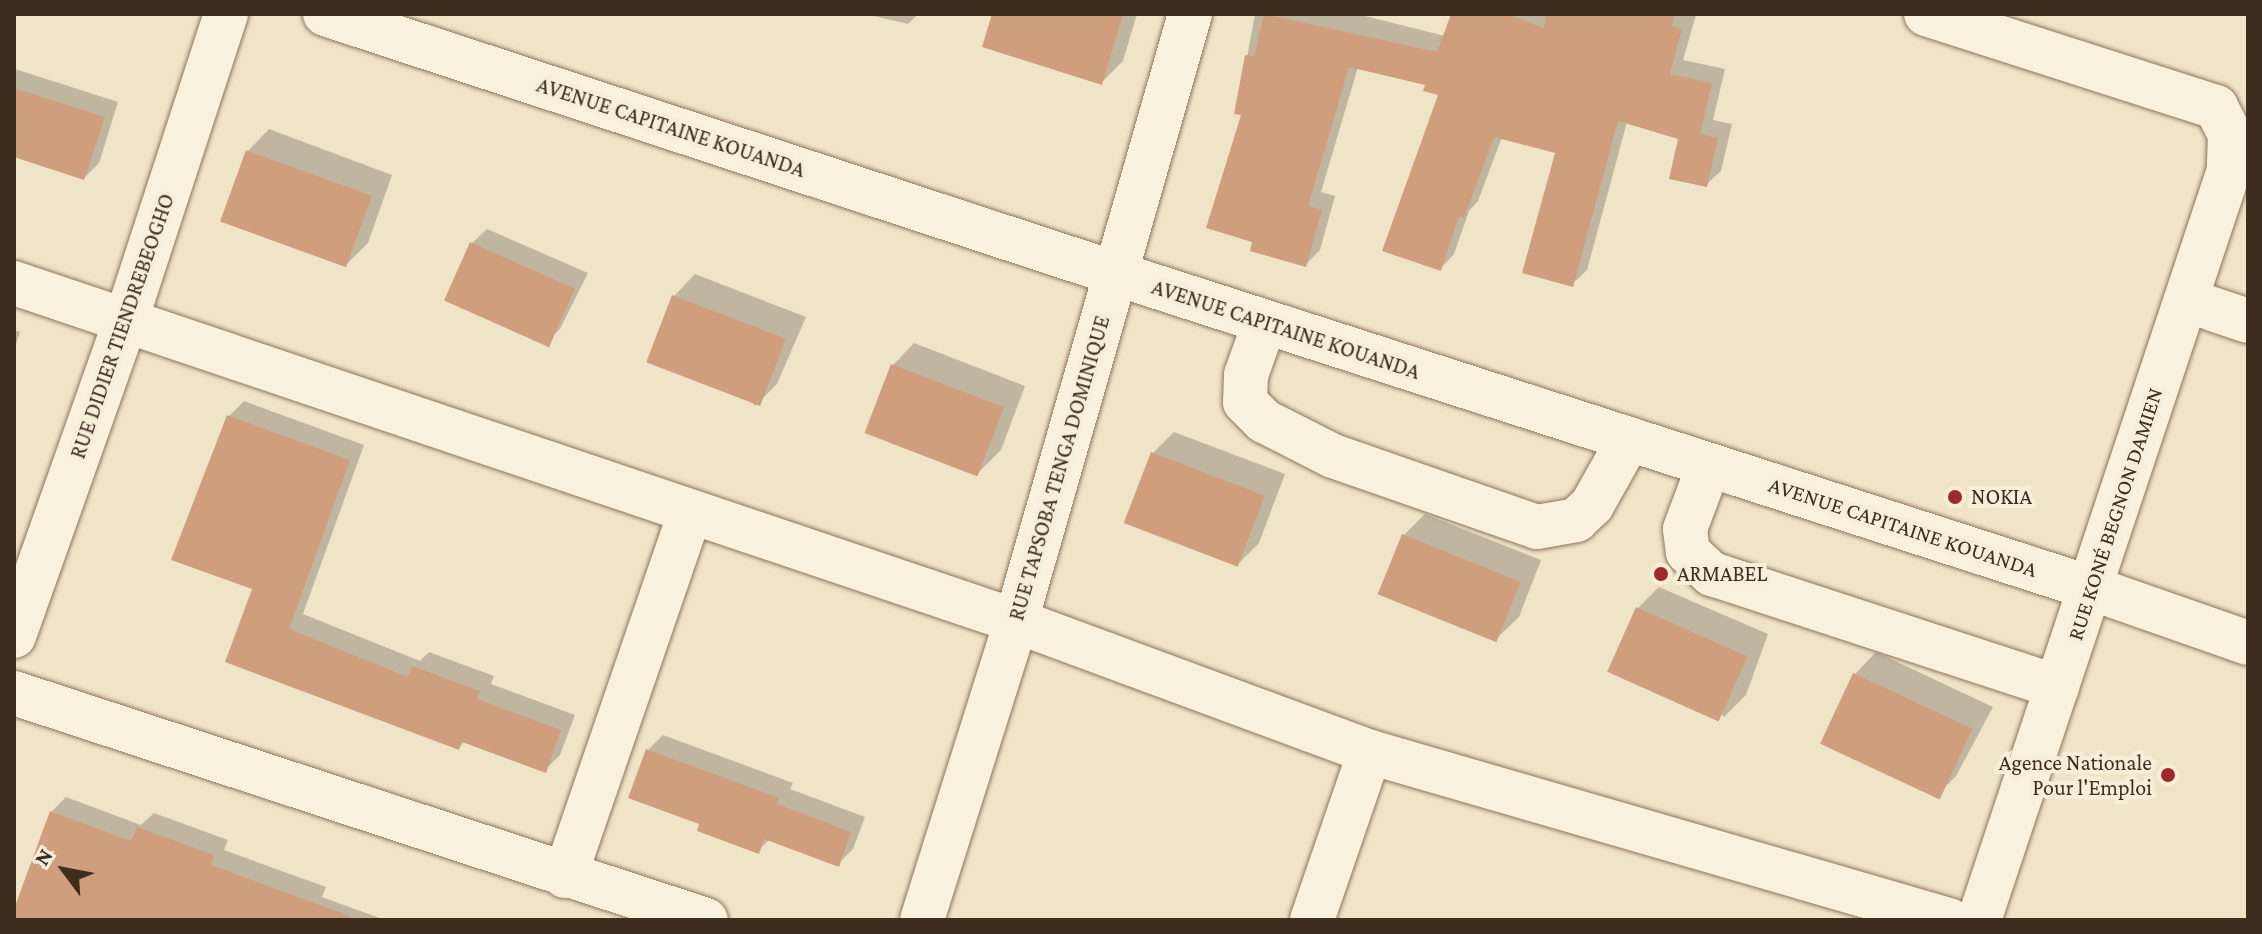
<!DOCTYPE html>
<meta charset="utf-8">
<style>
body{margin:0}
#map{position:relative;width:2262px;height:934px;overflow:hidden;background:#f0e4c8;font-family:"Crimson Pro",serif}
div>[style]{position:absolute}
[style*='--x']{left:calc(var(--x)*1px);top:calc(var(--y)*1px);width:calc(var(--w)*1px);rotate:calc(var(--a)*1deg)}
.shadow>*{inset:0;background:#0003}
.building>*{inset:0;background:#cf9f7d;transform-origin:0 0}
.roads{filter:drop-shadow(0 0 2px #8d765c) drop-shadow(0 0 2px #8d765c)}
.street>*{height:44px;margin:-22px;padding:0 22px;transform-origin:22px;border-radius:22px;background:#faf1dc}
.secondary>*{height:44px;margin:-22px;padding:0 22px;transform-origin:22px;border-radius:22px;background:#faf1dc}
.dots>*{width:22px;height:22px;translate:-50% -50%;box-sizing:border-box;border:4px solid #f7eed8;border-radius:50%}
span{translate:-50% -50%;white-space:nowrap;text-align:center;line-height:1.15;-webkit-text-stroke:8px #f7eed8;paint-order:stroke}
.street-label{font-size:22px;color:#3d2e20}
.poi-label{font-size:22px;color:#3d2e20}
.left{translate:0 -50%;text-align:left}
.right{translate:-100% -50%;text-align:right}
.frame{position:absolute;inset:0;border:16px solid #3d2e20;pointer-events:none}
.north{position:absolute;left:24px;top:830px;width:80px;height:80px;-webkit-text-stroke:6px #f7eed8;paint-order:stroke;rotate:302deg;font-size:22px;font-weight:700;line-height:32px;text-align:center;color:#3d2e20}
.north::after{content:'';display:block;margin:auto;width:28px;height:36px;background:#3d2e20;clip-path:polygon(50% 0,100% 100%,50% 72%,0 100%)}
</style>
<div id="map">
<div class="shadow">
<i style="clip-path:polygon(865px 14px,918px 14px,908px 24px)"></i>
<i style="clip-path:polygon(994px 14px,1137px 14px,1123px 61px,1102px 82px)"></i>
<i style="clip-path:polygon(1255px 14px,1357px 14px,1445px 36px,1453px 14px,1696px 15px,1683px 60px,1725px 69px,1713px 120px,1732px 124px,1721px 171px,1706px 185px,1681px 137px,1627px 122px,1587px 270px,1572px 284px,1557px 152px,1502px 137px,1478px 201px,1469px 211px,1454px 254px,1440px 269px,1441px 94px,1428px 83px,1358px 67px,1321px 192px,1335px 196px,1320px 250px,1306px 264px,1255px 240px,1243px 113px,1237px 112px)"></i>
<i style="clip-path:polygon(15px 69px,118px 102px,99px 163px,84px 178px,14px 155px)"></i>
<i style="clip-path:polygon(269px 129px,392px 175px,368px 243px,346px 265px,248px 151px)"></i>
<i style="clip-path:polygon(487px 229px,588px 273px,560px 329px,545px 344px,471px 244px)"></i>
<i style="clip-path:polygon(695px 274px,806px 317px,777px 384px,755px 406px,674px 296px)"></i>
<i style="clip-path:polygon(14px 330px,20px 332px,14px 350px)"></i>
<i style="clip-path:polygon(914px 343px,1025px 386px,1001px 450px,979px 472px,893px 365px)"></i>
<i style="clip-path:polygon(244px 401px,364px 445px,303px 614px,420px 661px,429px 652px,494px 676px,491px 684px,575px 715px,560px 755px,545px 770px,465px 741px,458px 748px,228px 661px,255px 588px,229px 416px)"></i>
<i style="clip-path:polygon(1174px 432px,1285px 474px,1259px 543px,1237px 565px,1153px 453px)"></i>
<i style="clip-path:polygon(1425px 514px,1541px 560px,1519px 617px,1497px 638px,1404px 535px)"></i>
<i style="clip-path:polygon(1659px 587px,1768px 634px,1746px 695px,1724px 717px,1638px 608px)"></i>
<i style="clip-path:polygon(1876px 652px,1993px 707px,1956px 776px,1935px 797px,1855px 674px)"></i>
<i style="clip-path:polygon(663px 735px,793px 783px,790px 789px,865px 817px,853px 849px,838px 864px,770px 839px,758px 851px,702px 823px,648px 750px)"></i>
<i style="clip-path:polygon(66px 797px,141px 825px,154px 813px,228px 840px,224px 850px,326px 887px,322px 897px,385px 920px,14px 920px,51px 812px)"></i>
</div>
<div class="building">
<i style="clip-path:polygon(992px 14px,1123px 14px,1102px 85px,982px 47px)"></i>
<i style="clip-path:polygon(1264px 14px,1437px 52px,1451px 14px,1507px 14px,1544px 28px,1546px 14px,1674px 14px,1672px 26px,1682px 29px,1670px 74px,1712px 83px,1700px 134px,1718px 138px,1707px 187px,1669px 179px,1678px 139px,1618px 121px,1573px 287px,1522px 273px,1555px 153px,1494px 137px,1464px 218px,1459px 216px,1441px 271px,1382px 251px,1438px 95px,1423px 91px,1425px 85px,1349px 67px,1308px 206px,1322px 210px,1306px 267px,1250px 251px,1252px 242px,1206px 228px,1241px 115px,1234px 114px,1245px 55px,1254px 56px)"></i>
<i style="clip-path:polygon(14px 88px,105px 117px,84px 180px,14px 157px)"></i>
<i style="left:246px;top:150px;width:134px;height:76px;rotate:20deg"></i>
<i style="left:470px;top:242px;width:115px;height:64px;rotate:24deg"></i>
<i style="left:672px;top:295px;width:122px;height:72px;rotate:21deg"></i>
<i style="left:891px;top:364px;width:121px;height:74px;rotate:21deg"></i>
<i style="clip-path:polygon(227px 415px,350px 460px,289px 629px,408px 677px,412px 666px,480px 691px,477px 699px,561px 730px,546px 773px,462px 742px,459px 750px,225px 662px,252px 589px,171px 560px)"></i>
<i style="left:1151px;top:452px;width:122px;height:76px;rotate:21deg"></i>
<i style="left:1402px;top:534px;width:128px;height:65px;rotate:22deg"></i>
<i style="left:1636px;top:607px;width:122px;height:71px;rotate:24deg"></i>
<i style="left:1853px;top:673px;width:132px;height:78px;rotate:25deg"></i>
<i style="clip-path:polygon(646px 749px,779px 798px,777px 804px,851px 832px,839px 867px,764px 839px,759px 854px,697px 831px,699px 824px,628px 798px)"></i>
<i style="clip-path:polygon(50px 811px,131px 841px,137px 827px,214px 855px,211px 865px,350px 916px,349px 920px,14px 920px,14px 909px)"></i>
</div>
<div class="roads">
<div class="street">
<i style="--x:1926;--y:14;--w:305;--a:17.8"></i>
<i style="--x:2216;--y:107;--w:30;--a:63"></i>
<i style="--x:2230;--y:134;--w:36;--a:92"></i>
<i style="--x:2229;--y:170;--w:791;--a:108.43"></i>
<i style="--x:14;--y:283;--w:1057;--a:18.64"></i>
<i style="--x:1016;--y:621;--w:377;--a:20.3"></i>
<i style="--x:1370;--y:752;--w:603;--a:16.18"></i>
<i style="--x:2186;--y:300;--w:65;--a:18.7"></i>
<i style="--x:1265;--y:322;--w:56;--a:109.7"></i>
<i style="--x:1246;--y:375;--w:27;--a:92"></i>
<i style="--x:1245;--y:402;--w:27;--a:45"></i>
<i style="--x:1264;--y:421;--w:77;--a:26.9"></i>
<i style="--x:1333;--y:456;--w:216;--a:19.2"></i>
<i style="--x:1537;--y:527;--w:40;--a:-10"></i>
<i style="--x:1576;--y:520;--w:22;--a:-43"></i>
<i style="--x:1592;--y:505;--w:76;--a:-60.7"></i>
<i style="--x:1709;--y:465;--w:68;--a:110.6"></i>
<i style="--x:1685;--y:529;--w:23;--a:83"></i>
<i style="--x:1688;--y:552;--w:33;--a:43"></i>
<i style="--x:1712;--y:574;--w:363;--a:18.1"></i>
<i style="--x:14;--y:636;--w:335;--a:-70.5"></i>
<i style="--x:126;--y:320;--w:322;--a:-71.9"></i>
<i style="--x:14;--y:693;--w:728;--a:18.16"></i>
<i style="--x:565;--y:876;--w:384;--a:-71"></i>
<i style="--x:922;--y:920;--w:313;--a:-72.5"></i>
<i style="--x:1016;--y:621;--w:631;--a:-74"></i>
<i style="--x:1312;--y:920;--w:178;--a:-71"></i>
</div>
<div class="secondary">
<i style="--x:325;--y:14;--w:830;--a:18.17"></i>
<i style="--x:1114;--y:273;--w:1027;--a:17.87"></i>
<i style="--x:2091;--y:588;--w:166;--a:19.3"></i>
</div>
</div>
<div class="dots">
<i style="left:1955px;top:497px;background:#9e2a2b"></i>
<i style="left:1661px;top:574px;background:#9e2a2b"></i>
<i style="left:2168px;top:775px;background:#9e2a2b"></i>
</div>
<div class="street-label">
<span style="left:671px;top:127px;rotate:18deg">AVENUE CAPITAINE KOUANDA</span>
<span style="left:122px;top:326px;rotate:-71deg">RUE DIDIER TIENDREBEOGHO</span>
<span style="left:1286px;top:329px;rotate:18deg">AVENUE CAPITAINE KOUANDA</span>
<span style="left:1059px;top:468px;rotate:-74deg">RUE TAPSOBA TENGA DOMINIQUE</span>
<span style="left:2115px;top:514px;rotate:-72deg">RUE KONÉ BEGNON DAMIEN</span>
<span style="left:1903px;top:527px;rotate:18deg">AVENUE CAPITAINE KOUANDA</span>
</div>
<div class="poi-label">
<span class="left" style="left:1971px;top:497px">NOKIA</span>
<span class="left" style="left:1677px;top:574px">ARMABEL</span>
<span class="right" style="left:2152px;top:775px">Agence Nationale<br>Pour l'Emploi</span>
</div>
<div class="frame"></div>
<div class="north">N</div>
</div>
